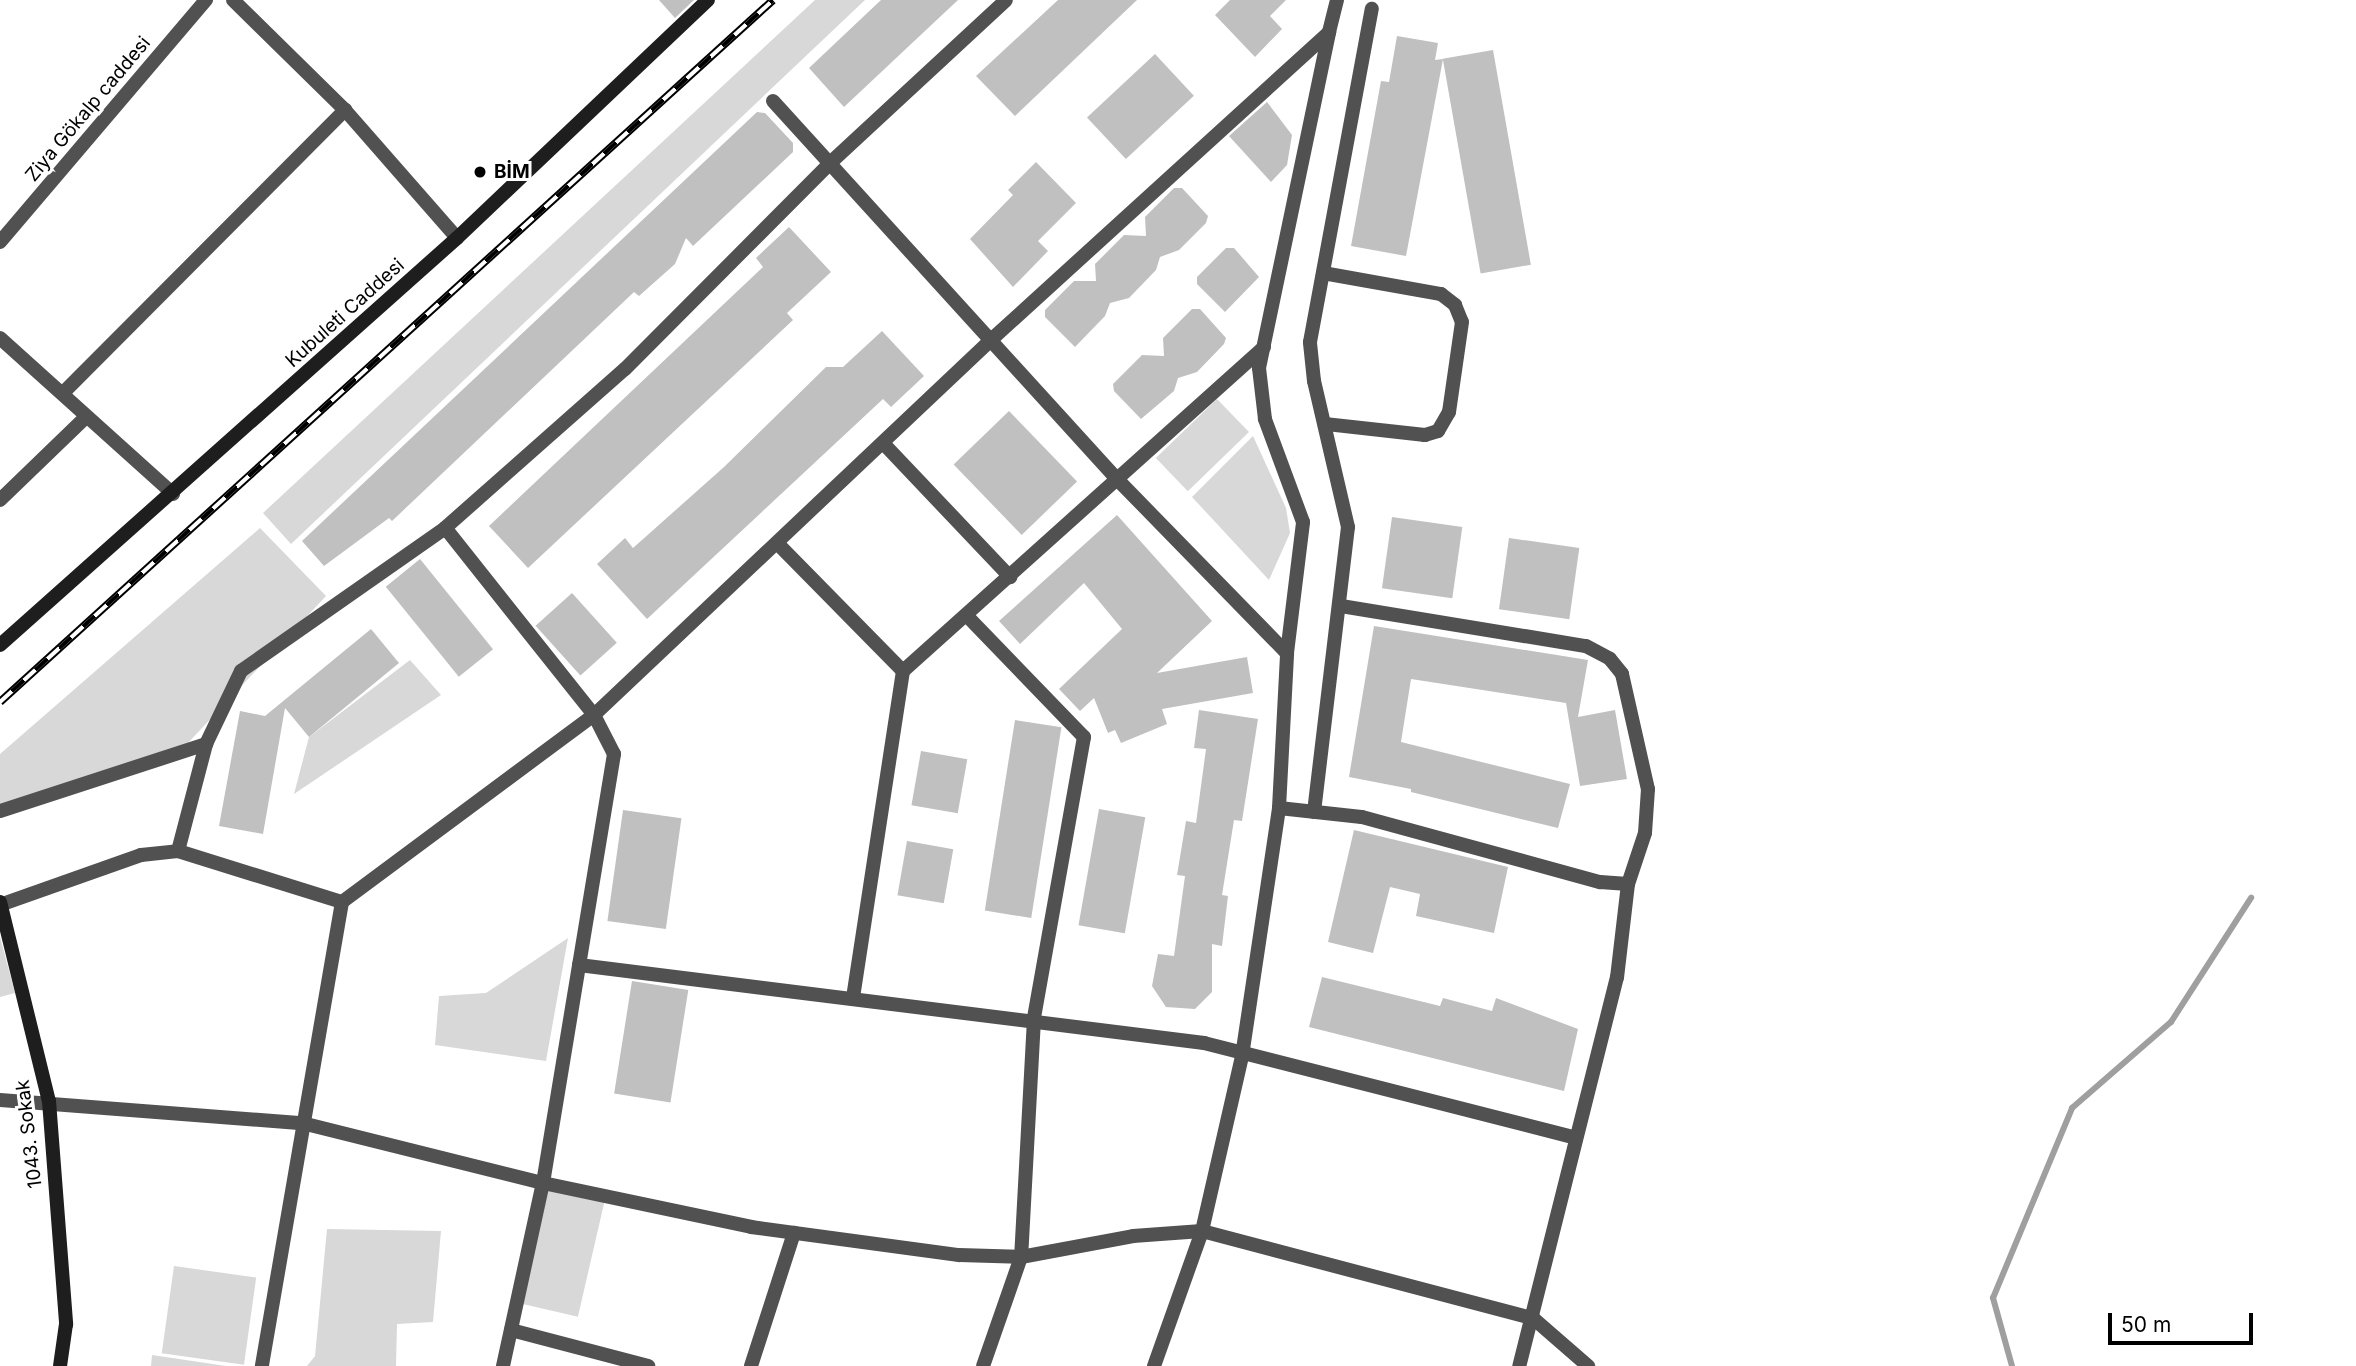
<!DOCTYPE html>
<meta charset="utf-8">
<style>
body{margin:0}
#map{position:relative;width:2356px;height:1366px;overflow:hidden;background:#fff;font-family:Inter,sans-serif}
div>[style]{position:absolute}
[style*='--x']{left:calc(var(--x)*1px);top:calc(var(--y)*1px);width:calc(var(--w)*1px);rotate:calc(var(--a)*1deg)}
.green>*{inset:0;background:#d8d8d8;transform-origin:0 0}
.stream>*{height:6px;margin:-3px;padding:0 3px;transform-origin:3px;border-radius:3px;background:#9f9f9f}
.building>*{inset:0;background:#c0c0c0;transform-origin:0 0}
.street>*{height:14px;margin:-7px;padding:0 7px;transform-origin:7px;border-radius:7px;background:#515151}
.secondary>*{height:14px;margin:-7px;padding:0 7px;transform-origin:7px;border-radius:7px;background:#1e1e1e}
.rail>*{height:8px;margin-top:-4px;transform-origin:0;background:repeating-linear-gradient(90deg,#fff 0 16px,#000 0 32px);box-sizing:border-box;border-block:2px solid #000}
.dots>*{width:19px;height:19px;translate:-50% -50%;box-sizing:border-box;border:4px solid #fff;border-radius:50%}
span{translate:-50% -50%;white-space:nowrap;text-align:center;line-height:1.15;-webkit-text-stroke:6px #fff;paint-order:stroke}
.street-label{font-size:19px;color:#000}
.poi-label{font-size:19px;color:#000;font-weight:700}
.left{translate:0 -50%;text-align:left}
.scale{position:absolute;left:2108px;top:1313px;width:145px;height:32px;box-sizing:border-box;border:4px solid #000;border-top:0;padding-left:9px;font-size:21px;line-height:24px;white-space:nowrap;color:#000;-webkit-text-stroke:5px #fff;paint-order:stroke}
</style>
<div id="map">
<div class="green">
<i style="clip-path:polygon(815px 0,865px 0,291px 544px,263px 513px)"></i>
<i style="left:1217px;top:399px;width:46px;height:85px;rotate:46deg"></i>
<i style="clip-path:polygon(1253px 436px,1286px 508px,1290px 533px,1269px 580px,1192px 497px)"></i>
<i style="clip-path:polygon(260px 528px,326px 596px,187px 744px,0 806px,0 754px)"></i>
<i style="clip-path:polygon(410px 660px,441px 695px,294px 794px,309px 737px)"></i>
<i style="clip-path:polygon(0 937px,15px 993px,0 997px)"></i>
<i style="clip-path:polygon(568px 938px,546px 1061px,435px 1045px,439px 996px,486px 993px)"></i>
<i style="left:545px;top:1188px;width:61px;height:118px;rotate:13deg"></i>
<i style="clip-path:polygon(327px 1229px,441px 1231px,433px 1322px,397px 1324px,396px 1366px,307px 1366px,315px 1356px)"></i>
<i style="left:174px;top:1266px;width:83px;height:88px;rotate:8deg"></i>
<i style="clip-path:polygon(152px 1355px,226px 1366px,151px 1366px)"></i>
</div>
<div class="stream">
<i style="--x:2012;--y:1366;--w:71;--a:-105.6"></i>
<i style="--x:1993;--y:1298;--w:206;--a:-67.4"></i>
<i style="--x:2072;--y:1108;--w:131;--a:-41"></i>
<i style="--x:2171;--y:1022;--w:148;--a:-57.2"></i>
</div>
<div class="building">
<i style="clip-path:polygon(659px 0,694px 0,675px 18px)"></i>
<i style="clip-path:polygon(881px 0,958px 0,844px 107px,809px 68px)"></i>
<i style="clip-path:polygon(1058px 0,1137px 0,1015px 116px,976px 76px)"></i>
<i style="clip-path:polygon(1230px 0,1286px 0,1270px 16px,1282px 29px,1255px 57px,1215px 15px)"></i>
<i style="clip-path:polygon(1397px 36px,1438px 43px,1435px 60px,1443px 59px,1406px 256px,1351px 246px,1381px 81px,1389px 82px)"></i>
<i style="left:1493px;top:50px;width:218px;height:51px;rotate:80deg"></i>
<i style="left:1155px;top:54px;width:57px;height:93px;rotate:47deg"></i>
<i style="clip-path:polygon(1267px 102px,1292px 135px,1287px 165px,1271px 182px,1229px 136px)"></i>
<i style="clip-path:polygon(757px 112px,765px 113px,793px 143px,793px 152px,693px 246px,686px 238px,675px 264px,639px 296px,634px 292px,392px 521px,389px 518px,324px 566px,302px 541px)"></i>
<i style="clip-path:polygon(1036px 162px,1076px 203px,1038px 241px,1048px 251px,1013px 287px,970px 239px,1013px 195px,1008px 190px)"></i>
<i style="clip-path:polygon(1174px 188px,1182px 188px,1208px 216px,1206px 223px,1179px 250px,1160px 257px,1156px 270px,1129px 298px,1110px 303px,1105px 316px,1075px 347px,1045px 317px,1045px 310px,1074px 281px,1096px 281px,1095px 264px,1124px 235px,1146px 236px,1145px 217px)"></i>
<i style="clip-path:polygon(789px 227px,831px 272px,787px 313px,793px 320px,528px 568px,489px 526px,763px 267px,756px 258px)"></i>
<i style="clip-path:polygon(1226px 248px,1234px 248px,1259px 277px,1225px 312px,1197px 284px,1197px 277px)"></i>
<i style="clip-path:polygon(1192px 309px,1200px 309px,1226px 338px,1224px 344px,1197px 372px,1178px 378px,1174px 391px,1141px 419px,1114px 391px,1113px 384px,1142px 355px,1164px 356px,1163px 338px)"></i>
<i style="clip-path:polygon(882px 331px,924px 376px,891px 407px,883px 399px,647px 619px,597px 564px,625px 538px,633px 548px,724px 467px,826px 367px,843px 367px)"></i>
<i style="left:1009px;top:411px;width:98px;height:77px;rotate:46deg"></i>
<i style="clip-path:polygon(1117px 515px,1212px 621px,1157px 673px,1247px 657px,1253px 693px,1162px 709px,1167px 724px,1121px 743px,1115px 730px,1108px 733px,1094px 698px,1080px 711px,1059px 689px,1122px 629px,1084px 583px,1020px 644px,999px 621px)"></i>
<i style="left:1392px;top:517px;width:71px;height:72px;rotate:8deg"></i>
<i style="left:1509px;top:538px;width:71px;height:72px;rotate:8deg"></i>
<i style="left:420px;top:559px;width:116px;height:44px;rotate:51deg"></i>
<i style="left:572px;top:593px;width:67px;height:49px;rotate:48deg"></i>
<i style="clip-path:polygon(1374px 626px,1588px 660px,1578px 717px,1615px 710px,1627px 779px,1580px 786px,1566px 703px,1411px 679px,1401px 742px,1570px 784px,1558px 828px,1411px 792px,1411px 789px,1349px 777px)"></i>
<i style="clip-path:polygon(371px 629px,399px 663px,309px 737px,285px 708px,263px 834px,219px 826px,240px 711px,265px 716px)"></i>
<i style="clip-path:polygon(1199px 710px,1258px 719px,1242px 821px,1234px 820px,1222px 895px,1228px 896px,1222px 946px,1212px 944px,1212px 992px,1195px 1009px,1166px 1007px,1152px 986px,1158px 954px,1174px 956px,1185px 876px,1177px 875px,1186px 821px,1196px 823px,1206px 749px,1194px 748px)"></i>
<i style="left:1015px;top:720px;width:47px;height:193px;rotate:9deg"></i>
<i style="left:921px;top:751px;width:47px;height:55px;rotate:10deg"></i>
<i style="left:1099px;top:809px;width:47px;height:118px;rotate:10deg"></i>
<i style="left:623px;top:810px;width:59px;height:112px;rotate:8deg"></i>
<i style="clip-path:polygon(1354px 830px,1508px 867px,1494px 933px,1416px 916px,1420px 894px,1390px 887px,1373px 953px,1328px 942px)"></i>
<i style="left:907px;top:841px;width:47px;height:55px;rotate:10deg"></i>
<i style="clip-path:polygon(1322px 977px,1440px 1006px,1443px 998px,1492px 1011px,1496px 998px,1578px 1029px,1564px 1091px,1309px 1027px)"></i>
<i style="left:632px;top:981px;width:57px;height:114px;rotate:9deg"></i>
</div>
<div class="street">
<i style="--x:233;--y:0;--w:157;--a:44.5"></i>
<i style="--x:345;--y:110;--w:170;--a:48.8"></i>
<i style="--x:773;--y:101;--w:508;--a:47.71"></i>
<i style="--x:1115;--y:477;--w:246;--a:45.7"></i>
<i style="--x:0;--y:242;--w:318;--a:-49.6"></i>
<i style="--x:1323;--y:273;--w:120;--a:10.1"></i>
<i style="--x:1441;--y:294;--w:18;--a:38"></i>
<i style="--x:1455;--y:305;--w:18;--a:68"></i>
<i style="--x:1462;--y:322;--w:91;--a:98.2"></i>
<i style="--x:1449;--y:412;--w:22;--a:120"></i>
<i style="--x:1438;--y:431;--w:14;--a:163"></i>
<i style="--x:1425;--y:435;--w:101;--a:-173.7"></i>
<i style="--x:0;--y:338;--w:233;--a:42"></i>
<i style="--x:63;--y:393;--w:400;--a:-45.1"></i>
<i style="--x:883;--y:443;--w:185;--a:46.5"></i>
<i style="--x:0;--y:500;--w:120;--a:-44"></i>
<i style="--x:778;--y:544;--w:178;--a:45.5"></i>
<i style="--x:903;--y:671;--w:329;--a:98.7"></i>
<i style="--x:1341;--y:606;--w:248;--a:9.3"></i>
<i style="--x:1586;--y:646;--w:27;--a:28"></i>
<i style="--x:1610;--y:659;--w:19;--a:51"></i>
<i style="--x:1622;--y:674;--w:118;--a:77.3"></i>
<i style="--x:1648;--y:789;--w:44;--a:93.9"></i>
<i style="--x:1645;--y:833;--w:54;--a:108.4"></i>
<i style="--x:1628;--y:884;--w:94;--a:96.7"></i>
<i style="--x:1617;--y:977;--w:401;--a:104.1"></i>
<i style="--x:968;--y:617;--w:167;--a:46"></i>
<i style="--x:1084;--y:737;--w:286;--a:100.1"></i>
<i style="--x:1034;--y:1019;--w:238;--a:93.1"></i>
<i style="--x:1021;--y:1257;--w:115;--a:109.2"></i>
<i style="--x:903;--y:671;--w:485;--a:-41.9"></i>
<i style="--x:1279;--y:808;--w:83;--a:6.2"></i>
<i style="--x:1362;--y:817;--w:247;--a:15.3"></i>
<i style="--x:1600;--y:882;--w:28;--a:4"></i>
<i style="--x:0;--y:811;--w:217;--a:-18"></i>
<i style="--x:1314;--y:812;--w:287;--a:-83.2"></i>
<i style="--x:1348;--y:527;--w:150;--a:-103.1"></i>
<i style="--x:1314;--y:381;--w:39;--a:-96"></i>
<i style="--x:1310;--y:342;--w:339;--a:-79.5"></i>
<i style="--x:178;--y:851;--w:111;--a:-75.3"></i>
<i style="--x:206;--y:744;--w:81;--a:-64.4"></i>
<i style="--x:241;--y:671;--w:249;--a:-35"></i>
<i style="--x:342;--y:902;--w:314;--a:-36.6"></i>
<i style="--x:594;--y:715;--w:548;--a:-43.37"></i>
<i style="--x:992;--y:339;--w:456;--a:-42.3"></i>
<i style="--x:1329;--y:32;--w:33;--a:-76"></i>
<i style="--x:0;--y:905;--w:150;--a:-19.5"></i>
<i style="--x:141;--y:855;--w:37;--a:-6"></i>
<i style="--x:178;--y:851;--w:172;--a:17.3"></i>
<i style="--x:342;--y:902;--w:471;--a:99.8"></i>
<i style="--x:579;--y:965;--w:630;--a:7.11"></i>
<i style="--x:1204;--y:1043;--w:382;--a:14.3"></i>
<i style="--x:0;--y:1100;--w:303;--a:4.4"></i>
<i style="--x:302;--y:1123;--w:248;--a:14"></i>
<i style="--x:543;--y:1183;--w:213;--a:11.9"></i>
<i style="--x:751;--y:1227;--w:210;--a:7.7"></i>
<i style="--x:959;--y:1255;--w:62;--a:1.8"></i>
<i style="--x:1021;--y:1257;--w:114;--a:-10.6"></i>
<i style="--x:1133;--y:1236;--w:69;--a:-4.1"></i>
<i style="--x:1202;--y:1231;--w:343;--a:14.8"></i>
<i style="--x:1534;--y:1319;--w:72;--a:41"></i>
<i style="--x:511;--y:1330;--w:142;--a:14.7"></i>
<i style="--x:503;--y:1366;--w:187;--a:-77.7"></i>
<i style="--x:543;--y:1183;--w:435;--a:-80.6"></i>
<i style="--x:614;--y:754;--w:44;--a:-117.1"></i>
<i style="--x:594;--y:715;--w:239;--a:-128.5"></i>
<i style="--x:445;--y:528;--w:240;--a:-41.5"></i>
<i style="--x:625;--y:369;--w:289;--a:-45.1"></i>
<i style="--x:829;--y:164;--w:241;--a:-42.8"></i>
<i style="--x:751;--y:1366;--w:140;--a:-72.1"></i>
<i style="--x:1154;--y:1366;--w:143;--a:-70.4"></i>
<i style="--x:1202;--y:1231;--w:180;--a:-77.1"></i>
<i style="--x:1242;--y:1056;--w:251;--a:-81.5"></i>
<i style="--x:1279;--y:808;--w:155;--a:-87"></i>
<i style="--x:1287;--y:653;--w:132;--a:-83"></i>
<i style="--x:1303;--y:522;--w:110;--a:-110.3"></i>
<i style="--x:1265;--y:419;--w:51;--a:-96.7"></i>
<i style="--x:1259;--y:368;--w:343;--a:-78.2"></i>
</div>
<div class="secondary">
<i style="--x:0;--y:645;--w:612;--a:-41.69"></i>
<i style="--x:457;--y:238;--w:346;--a:-43.5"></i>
<i style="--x:0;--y:902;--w:205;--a:76.2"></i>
<i style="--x:49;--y:1101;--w:224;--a:85.6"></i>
<i style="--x:66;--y:1324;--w:42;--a:98.1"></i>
</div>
<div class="rail">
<i style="--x:0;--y:702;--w:1044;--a:-42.24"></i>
</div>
<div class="dots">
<i style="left:480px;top:172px;background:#000"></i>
</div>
<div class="street-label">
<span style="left:88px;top:109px;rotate:-50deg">Ziya Gökalp caddesi</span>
<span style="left:345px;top:313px;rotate:-42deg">Kubuleti Caddesi</span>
<span style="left:29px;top:1134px;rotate:-97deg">1043. Sokak</span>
</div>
<div class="poi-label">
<span class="left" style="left:494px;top:172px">BİM</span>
</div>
<div class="scale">50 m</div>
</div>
